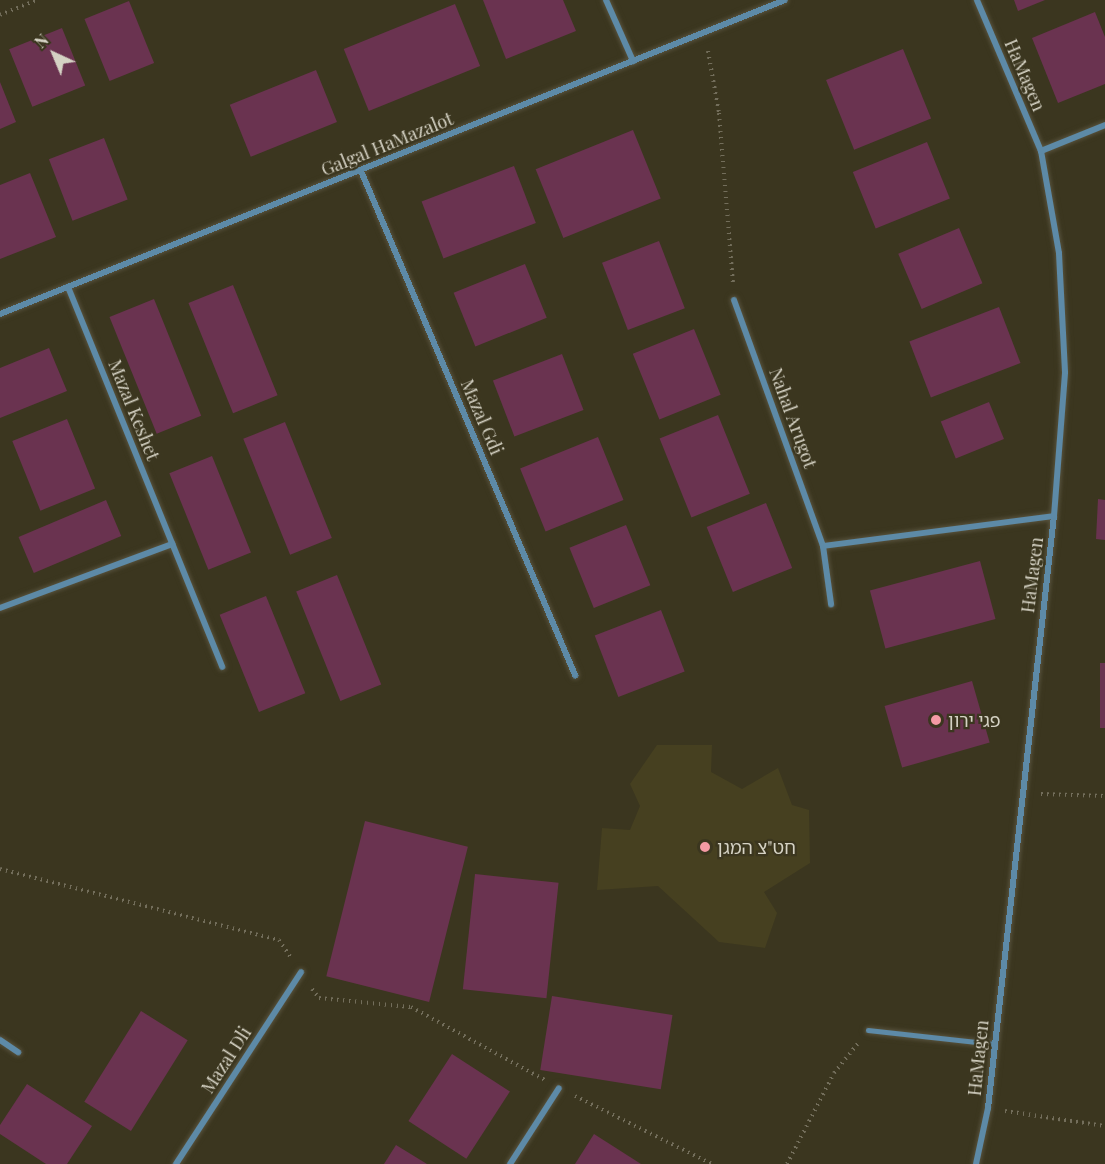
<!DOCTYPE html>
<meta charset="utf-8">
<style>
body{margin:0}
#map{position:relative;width:1105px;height:1164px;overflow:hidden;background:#3b361f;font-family:"Playfair Display","Noto Sans Hebrew",serif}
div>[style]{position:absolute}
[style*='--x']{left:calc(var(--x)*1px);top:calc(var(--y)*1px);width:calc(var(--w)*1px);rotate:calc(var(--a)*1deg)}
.built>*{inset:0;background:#464020}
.building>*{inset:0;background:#6a3350;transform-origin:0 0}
.path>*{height:4px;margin-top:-2px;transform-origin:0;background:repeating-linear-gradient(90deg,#736e5b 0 1.5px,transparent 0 6px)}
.roads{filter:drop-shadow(0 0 2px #57523d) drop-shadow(0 0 2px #57523d)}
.service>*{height:4.5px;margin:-2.25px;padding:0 2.25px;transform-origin:2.25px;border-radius:2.25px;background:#5d8aa7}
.minor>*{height:6px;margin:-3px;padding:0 3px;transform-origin:3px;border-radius:3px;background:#5d8aa7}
.dots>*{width:16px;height:16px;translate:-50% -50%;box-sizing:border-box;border:3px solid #3b361f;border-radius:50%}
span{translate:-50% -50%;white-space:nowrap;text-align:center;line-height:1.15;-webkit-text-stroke:4.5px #3b361f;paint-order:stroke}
.street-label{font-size:18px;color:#d5d2c4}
.poi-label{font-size:18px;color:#d5d2c4}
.left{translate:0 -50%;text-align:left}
.north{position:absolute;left:24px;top:24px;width:60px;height:60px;-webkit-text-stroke:4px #3b361f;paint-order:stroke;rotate:316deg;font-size:16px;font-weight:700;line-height:24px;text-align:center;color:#d5d2c4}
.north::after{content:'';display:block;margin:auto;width:21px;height:27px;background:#d5d2c4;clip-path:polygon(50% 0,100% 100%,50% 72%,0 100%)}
</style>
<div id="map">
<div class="built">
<i style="clip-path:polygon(657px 745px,712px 745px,711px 772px,742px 789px,778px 768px,792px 805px,809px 810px,810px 863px,764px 892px,777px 913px,765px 948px,719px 942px,658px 886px,597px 890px,602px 828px,630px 830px,640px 806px,630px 784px)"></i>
</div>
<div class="building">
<i style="clip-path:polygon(483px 0,563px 0,576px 31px,506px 59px)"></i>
<i style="clip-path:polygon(1014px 0,1045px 0,1018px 11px)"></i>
<i style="left:129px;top:1px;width:67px;height:48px;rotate:68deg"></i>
<i style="left:455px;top:4px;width:67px;height:120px;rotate:68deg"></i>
<i style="clip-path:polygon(1095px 12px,1105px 37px,1105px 84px,1058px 103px,1032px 38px)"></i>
<i style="left:62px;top:28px;width:62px;height:57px;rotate:68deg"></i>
<i style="left:903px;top:49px;width:75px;height:83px;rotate:68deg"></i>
<i style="left:316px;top:70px;width:56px;height:93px;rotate:68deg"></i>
<i style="clip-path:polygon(0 82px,16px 122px,0 129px)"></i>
<i style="left:633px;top:130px;width:74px;height:105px;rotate:68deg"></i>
<i style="left:104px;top:138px;width:66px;height:59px;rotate:69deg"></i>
<i style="left:927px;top:142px;width:61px;height:80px;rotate:68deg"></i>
<i style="left:514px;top:166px;width:61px;height:99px;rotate:69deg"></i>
<i style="clip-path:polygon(30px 173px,56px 237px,0 259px,0 185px)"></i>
<i style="left:959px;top:228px;width:60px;height:66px;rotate:67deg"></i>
<i style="left:659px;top:241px;width:72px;height:61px;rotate:69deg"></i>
<i style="left:525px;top:264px;width:58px;height:77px;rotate:68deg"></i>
<i style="left:233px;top:285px;width:119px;height:48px;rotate:68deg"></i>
<i style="left:154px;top:299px;width:126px;height:48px;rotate:68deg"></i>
<i style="left:999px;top:307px;width:60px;height:96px;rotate:69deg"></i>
<i style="left:694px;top:329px;width:71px;height:66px;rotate:68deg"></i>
<i style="clip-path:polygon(49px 348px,67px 391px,0 418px,0 368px)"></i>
<i style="left:562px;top:354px;width:60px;height:74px;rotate:69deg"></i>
<i style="left:989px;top:402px;width:40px;height:52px;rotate:68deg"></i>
<i style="left:718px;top:415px;width:85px;height:63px;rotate:68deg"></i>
<i style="left:67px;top:419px;width:75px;height:59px;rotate:68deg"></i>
<i style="left:285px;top:422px;width:125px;height:45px;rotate:68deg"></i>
<i style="left:598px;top:437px;width:68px;height:84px;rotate:68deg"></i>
<i style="left:212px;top:456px;width:104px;height:46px;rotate:68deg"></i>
<i style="clip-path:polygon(1098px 499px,1105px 500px,1105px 540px,1096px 539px)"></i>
<i style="left:106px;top:500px;width:39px;height:95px;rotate:67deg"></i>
<i style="left:766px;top:503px;width:70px;height:64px;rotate:68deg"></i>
<i style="left:626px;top:525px;width:65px;height:61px;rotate:68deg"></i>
<i style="left:980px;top:561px;width:60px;height:114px;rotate:75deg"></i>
<i style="left:337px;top:575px;width:118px;height:44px;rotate:68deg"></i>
<i style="left:266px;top:596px;width:105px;height:50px;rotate:68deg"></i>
<i style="left:661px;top:610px;width:66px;height:71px;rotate:69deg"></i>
<i style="left:1100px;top:663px;width:5px;height:65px"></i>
<i style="left:972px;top:681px;width:64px;height:91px;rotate:74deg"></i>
<i style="left:365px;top:821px;width:106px;height:160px;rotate:14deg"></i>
<i style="left:475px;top:874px;width:84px;height:116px;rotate:6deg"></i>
<i style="left:552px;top:996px;width:122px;height:75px;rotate:9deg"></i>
<i style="left:141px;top:1011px;width:55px;height:107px;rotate:32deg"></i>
<i style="left:452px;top:1054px;width:69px;height:80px;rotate:33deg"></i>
<i style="clip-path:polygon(27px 1084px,92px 1126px,67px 1164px,46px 1164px,0 1134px,0 1125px)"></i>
<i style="clip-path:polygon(594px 1134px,641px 1164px,575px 1164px)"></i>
<i style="clip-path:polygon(396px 1145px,427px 1164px,384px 1164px)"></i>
</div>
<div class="path">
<i style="--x:0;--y:15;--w:40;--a:-22"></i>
<i style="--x:708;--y:51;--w:63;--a:79.9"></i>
<i style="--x:719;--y:113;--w:170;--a:85.3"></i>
<i style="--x:1041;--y:794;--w:64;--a:1.8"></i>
<i style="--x:0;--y:869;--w:288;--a:14.3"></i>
<i style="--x:279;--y:940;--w:22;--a:56"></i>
<i style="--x:312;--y:989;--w:11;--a:52"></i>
<i style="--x:319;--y:998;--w:92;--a:5.6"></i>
<i style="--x:411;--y:1007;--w:153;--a:28.6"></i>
<i style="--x:575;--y:1096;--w:153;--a:26.4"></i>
<i style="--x:1005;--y:1111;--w:101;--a:8.5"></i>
<i style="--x:787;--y:1164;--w:102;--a:-62.7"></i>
<i style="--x:834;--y:1073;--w:38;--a:-51"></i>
</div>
<div class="roads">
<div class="service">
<i style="--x:868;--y:1030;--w:127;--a:6.3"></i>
</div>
<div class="minor">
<i style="--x:606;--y:0;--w:67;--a:66.1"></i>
<i style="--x:1041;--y:151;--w:69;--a:-22.1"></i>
<i style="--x:361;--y:171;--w:548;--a:66.99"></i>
<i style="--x:68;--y:287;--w:410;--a:67.9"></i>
<i style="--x:734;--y:300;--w:262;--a:70.1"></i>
<i style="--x:823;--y:546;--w:233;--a:-7.4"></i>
<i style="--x:0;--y:314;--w:845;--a:-21.8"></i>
<i style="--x:823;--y:546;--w:59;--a:82.1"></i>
<i style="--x:0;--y:608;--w:184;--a:-20.4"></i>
<i style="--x:0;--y:1040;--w:22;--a:34"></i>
<i style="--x:176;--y:1164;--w:229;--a:-56.9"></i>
<i style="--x:510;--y:1164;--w:90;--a:-57.2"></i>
<i style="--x:976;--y:1164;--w:57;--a:-77.9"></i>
<i style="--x:988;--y:1108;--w:596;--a:-83.64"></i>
<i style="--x:1054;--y:516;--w:144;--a:-85.6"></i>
<i style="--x:1065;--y:372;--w:119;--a:-92.9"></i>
<i style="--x:1059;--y:253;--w:104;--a:-100"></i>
<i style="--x:1041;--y:151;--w:164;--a:-113"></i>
</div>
</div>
<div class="dots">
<i style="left:936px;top:720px;background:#f49aa4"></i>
<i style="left:705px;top:847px;background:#f49aa4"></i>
</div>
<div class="street-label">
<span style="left:1025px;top:75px;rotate:67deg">HaMagen</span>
<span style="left:387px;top:144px;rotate:-22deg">Galgal HaMazalot</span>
<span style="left:134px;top:410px;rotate:68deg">Mazal Keshet</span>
<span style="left:482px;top:417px;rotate:67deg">Mazal Gdi</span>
<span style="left:793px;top:418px;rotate:70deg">Nahal Arugot</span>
<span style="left:1032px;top:575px;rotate:-83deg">HaMagen</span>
<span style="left:978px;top:1058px;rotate:-84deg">HaMagen</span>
<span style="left:226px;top:1060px;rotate:-57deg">Mazal Dli</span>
</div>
<div class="poi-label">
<span class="left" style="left:948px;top:720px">פגי ירון</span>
<span class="left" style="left:717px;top:847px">חט"צ המגן</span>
</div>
<div class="north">N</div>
</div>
